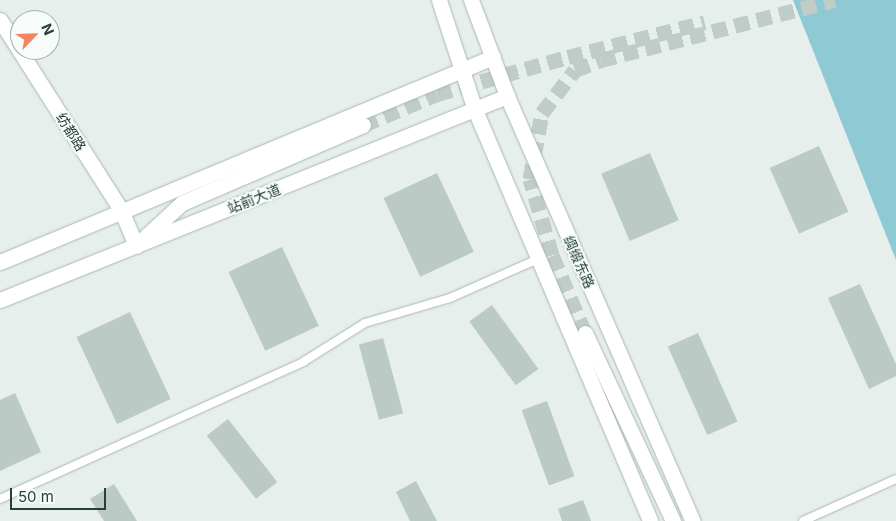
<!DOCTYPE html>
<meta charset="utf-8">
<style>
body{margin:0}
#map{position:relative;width:896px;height:521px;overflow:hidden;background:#e6efeb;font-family:Inter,"Noto Sans SC",sans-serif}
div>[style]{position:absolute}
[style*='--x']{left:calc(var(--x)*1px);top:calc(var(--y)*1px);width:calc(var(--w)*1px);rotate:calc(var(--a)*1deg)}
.water>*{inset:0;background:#8ec9d4}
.building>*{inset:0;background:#bbcac4;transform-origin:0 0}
.secondary-tunnel>*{height:15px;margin-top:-7.5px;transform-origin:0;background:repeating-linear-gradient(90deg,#bfccc8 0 15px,transparent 0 23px)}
.roads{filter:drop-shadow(0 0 1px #a8b8b2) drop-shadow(0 0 1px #a8b8b2)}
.service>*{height:8px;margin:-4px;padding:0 4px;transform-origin:4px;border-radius:4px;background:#fff}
.minor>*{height:15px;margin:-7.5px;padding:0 7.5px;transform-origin:7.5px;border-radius:7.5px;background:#fff}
.secondary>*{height:15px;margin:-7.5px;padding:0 7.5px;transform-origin:7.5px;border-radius:7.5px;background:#fff}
span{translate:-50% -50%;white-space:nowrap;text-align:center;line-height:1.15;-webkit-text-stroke:4px #f7fbf9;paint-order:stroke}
.street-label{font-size:14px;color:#24423a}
.north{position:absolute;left:10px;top:10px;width:50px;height:50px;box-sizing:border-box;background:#f7fbf9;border:1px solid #a3b1ad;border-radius:50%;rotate:66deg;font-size:14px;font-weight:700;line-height:20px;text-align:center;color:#24423a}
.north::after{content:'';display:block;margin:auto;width:18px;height:22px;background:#f4845f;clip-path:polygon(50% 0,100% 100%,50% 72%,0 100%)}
.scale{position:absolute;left:10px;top:488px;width:96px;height:22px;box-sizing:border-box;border:2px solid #24423a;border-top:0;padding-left:6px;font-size:15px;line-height:18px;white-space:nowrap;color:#24423a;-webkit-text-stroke:4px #f7fbf9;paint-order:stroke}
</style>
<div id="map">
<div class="water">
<i style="clip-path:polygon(793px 0,896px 0,896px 260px)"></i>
</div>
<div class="building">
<i style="left:819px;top:146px;width:72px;height:54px;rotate:66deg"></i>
<i style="left:650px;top:153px;width:73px;height:53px;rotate:67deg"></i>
<i style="left:437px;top:173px;width:87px;height:59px;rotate:65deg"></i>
<i style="left:282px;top:247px;width:87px;height:59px;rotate:65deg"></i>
<i style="clip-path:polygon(860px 284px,896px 364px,896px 376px,869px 389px,828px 298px)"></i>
<i style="left:492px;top:305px;width:79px;height:28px;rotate:54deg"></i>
<i style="left:130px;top:312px;width:96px;height:59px;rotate:65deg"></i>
<i style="left:698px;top:333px;width:97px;height:33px;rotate:66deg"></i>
<i style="left:383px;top:338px;width:78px;height:25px;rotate:75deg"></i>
<i style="clip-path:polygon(15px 393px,41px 452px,0 471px,0 400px)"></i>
<i style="left:547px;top:401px;width:80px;height:27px;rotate:70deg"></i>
<i style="left:228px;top:419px;width:80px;height:27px;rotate:52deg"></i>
<i style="clip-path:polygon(416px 481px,437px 521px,410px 521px,396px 492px)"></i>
<i style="clip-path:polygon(114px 484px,137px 521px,104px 521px,90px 499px)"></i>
<i style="clip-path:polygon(583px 500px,591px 521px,562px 521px,558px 509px)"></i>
</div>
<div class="secondary-tunnel">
<i style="--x:363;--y:125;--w:80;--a:-22.7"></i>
<i style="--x:437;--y:94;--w:136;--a:-15.8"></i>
<i style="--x:568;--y:57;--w:141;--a:-14.3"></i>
<i style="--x:585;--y:333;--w:85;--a:-112.9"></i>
<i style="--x:552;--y:255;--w:79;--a:-106.1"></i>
<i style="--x:530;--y:179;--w:67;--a:-79.7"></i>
<i style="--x:542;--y:113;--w:54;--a:-52.5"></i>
<i style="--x:575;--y:70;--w:28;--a:-21"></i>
<i style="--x:601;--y:60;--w:241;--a:-14.4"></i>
</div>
<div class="roads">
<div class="service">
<i style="--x:0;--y:499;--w:333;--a:-24.3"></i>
<i style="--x:303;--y:362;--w:73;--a:-32.2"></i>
<i style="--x:365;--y:323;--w:89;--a:-16.4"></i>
<i style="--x:450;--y:298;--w:96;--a:-23.9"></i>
<i style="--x:803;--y:521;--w:102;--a:-24.3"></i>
</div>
<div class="minor">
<i style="--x:0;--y:20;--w:225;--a:57.5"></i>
<i style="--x:121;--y:210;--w:39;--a:67"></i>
</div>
<div class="secondary">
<i style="--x:439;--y:0;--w:116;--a:71.9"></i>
<i style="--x:475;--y:110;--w:447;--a:66.9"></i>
<i style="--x:471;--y:0;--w:103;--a:69.4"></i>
<i style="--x:507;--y:96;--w:464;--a:66.4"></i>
<i style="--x:142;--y:240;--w:54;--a:-42.8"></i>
<i style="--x:182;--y:203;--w:197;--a:-23.3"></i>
<i style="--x:0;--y:262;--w:534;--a:-22.58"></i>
<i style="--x:0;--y:300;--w:547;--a:-21.92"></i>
<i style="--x:585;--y:333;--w:208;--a:64.9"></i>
</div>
</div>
<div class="street-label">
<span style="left:71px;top:132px;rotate:58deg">纺都路</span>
<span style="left:254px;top:199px;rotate:-22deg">站前大道</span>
<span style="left:579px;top:262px;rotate:66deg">绸缎东路</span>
</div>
<div class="north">N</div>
<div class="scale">50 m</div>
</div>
